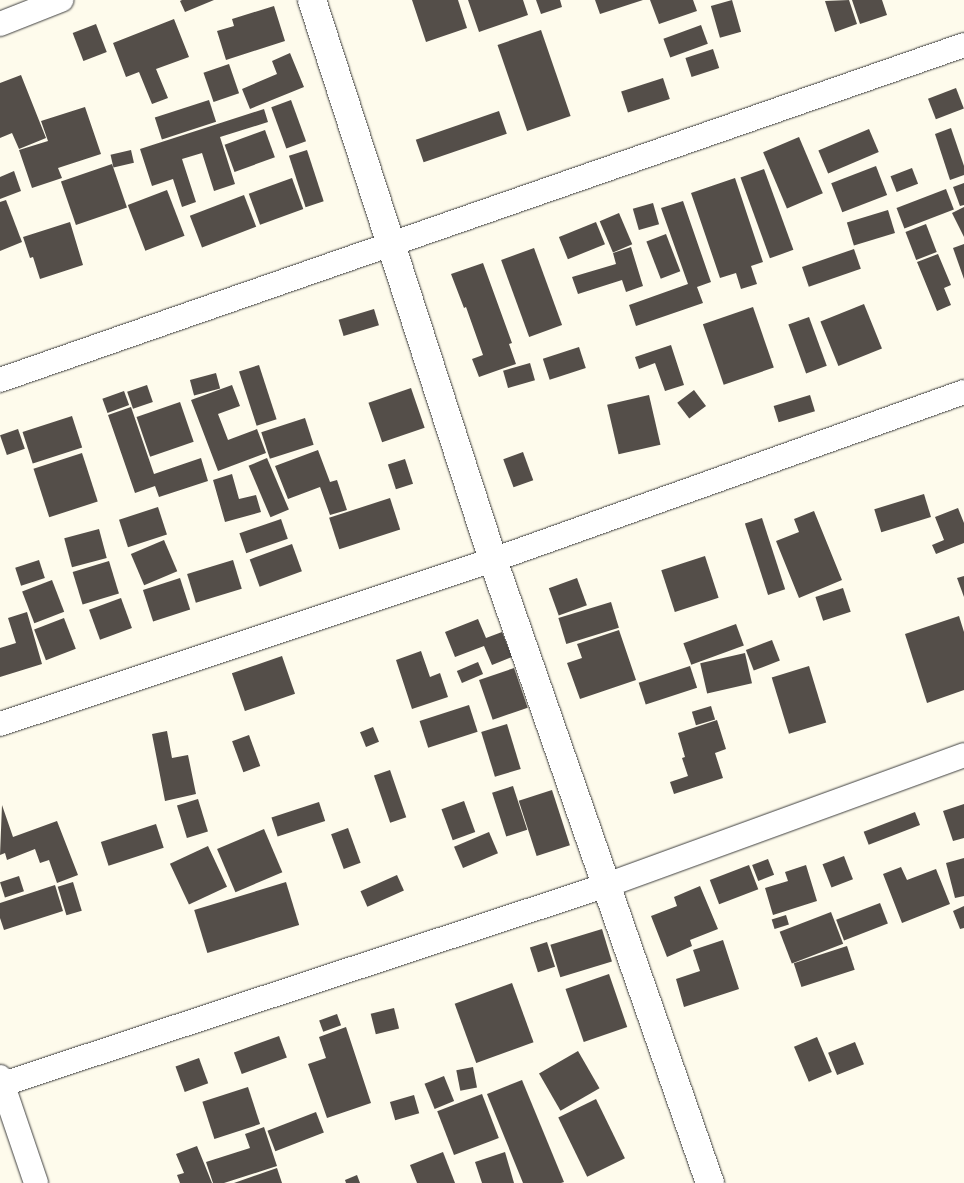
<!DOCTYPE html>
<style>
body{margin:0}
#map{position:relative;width:964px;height:1183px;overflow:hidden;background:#fefbec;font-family:"Playfair Display",serif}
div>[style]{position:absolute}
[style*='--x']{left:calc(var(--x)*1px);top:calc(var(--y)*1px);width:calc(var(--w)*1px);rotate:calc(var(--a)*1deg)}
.building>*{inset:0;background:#544e49;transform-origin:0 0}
.roads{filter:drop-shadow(0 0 1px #3f3f3f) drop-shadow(0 0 1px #3f3f3f)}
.minor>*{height:24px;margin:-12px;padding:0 12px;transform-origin:12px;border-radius:12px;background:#fff}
.tertiary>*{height:28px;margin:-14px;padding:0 14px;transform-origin:14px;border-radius:14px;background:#fff}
span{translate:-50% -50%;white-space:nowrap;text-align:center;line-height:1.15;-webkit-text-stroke:5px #fff;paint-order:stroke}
</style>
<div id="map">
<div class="building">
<i style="clip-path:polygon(182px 0,214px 0,185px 12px,180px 1px)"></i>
<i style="clip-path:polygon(412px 0,458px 0,467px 28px,426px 42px)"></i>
<i style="clip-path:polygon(468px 0,523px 0,528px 15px,479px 32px)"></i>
<i style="clip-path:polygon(536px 0,560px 0,562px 7px,541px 14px)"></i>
<i style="clip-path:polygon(595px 0,643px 0,600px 14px)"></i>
<i style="clip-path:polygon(650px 0,693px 0,697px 11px,659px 24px)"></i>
<i style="left:732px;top:0;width:33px;height:22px;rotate:74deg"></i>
<i style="clip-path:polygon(849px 0,857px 24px,835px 32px,825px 1px)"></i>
<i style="clip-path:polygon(852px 0,882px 0,887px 15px,860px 24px)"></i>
<i style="clip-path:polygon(274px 6px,285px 41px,226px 60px,217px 31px,234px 26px,232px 19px)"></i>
<i style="clip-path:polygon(174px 19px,189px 57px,156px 69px,168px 98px,152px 104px,139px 72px,126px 77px,113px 43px)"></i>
<i style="left:96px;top:24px;width:30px;height:25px;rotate:69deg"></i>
<i style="left:701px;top:25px;width:20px;height:40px;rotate:70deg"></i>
<i style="left:541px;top:30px;width:91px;height:46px;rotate:71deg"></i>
<i style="left:713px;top:49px;width:20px;height:29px;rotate:72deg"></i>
<i style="clip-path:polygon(290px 53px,304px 87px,250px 109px,242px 89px,277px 74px,272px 61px)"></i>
<i style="left:229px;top:64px;width:31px;height:27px;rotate:71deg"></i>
<i style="clip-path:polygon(21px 75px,46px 138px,19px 149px,12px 133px,0 138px,0 83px)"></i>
<i style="left:663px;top:78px;width:22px;height:44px;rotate:72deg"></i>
<i style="left:956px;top:88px;width:22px;height:30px;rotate:69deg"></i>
<i style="left:209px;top:100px;width:23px;height:57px;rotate:72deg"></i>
<i style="left:291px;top:100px;width:44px;height:21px;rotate:70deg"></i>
<i style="clip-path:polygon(85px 107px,101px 154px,58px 168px,62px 178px,32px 188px,19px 150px,48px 141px,41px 121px)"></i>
<i style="clip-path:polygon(264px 109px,268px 122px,220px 137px,235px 184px,214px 191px,202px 153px,182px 159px,196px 202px,182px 207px,173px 179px,152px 186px,140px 149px)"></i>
<i style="left:499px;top:111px;width:24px;height:88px;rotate:71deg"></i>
<i style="clip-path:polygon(951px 128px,964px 166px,964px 175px,950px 180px,935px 134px)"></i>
<i style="left:869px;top:129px;width:25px;height:55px;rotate:67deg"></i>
<i style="left:265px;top:130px;width:29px;height:43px;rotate:70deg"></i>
<i style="left:799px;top:137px;width:61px;height:39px;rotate:67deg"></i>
<i style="left:131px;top:150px;width:13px;height:21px;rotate:77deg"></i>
<i style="left:307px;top:150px;width:54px;height:19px;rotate:72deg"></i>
<i style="left:112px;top:164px;width:46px;height:54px;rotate:71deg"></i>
<i style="left:876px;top:166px;width:31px;height:48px;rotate:69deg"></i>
<i style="left:912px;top:168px;width:17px;height:23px;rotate:69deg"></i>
<i style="left:764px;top:169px;width:86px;height:25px;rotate:70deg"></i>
<i style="clip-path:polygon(14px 171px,21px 191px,0 199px,0 177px)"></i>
<i style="left:292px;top:178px;width:33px;height:46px;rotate:70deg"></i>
<i style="clip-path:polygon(735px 178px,763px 262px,751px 266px,757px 284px,741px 289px,736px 273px,720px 278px,691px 193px)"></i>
<i style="clip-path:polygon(964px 183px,964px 205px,960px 206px,953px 187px)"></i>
<i style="left:946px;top:189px;width:22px;height:53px;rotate:69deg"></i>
<i style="left:167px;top:190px;width:49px;height:42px;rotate:69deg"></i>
<i style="left:244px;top:195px;width:34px;height:58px;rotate:69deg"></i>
<i style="clip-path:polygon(6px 200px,22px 242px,0 251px,0 202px)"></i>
<i style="clip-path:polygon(683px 201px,711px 282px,697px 287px,703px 303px,636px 326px,629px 305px,688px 284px,661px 208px)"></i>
<i style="left:653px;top:203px;width:22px;height:21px;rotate:74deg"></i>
<i style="clip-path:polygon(964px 207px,964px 237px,952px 213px)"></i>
<i style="left:888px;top:210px;width:24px;height:43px;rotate:73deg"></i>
<i style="left:619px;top:213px;width:34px;height:21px;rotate:67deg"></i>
<i style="clip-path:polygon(70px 222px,83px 265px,40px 279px,33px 257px,30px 258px,23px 237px)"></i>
<i style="left:596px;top:222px;width:24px;height:40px;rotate:68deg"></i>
<i style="left:926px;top:224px;width:30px;height:22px;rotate:69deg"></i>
<i style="left:666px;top:234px;width:40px;height:21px;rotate:69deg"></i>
<i style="clip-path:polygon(964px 244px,964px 279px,953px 248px)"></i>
<i style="clip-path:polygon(631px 247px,643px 286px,626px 292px,622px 280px,578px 294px,572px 277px,616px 264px,613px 253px)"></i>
<i style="left:534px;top:248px;width:82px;height:35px;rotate:70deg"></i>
<i style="left:854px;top:249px;width:21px;height:55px;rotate:71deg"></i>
<i style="clip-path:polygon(938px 254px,951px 285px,944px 288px,951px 305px,937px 311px,917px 262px)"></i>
<i style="clip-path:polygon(483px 263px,512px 343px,509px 344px,516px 364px,479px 377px,472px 359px,483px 355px,466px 307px,464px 308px,451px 274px)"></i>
<i style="left:864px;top:304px;width:48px;height:47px;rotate:68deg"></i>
<i style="left:753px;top:307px;width:64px;height:53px;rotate:71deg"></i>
<i style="left:374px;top:309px;width:17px;height:37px;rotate:73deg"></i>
<i style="left:809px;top:317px;width:52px;height:22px;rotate:70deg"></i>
<i style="clip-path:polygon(671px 345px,684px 385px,665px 391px,655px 363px,639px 369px,635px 357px)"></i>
<i style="left:579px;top:347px;width:22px;height:38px;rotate:72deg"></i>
<i style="left:530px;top:363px;width:18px;height:28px;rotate:74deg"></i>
<i style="left:259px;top:365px;width:57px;height:21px;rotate:72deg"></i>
<i style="left:216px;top:373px;width:16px;height:27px;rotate:75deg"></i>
<i style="left:147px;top:385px;width:18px;height:21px;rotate:71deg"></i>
<i style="clip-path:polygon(232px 385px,240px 406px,218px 414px,228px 440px,257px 429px,266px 453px,218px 471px,191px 400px)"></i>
<i style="left:411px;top:388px;width:42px;height:45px;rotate:71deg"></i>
<i style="left:694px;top:390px;width:20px;height:21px;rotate:53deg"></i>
<i style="left:124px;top:391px;width:15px;height:23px;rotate:70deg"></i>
<i style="left:649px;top:395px;width:51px;height:43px;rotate:77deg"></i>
<i style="left:810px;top:395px;width:17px;height:38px;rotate:73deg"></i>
<i style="left:180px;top:402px;width:42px;height:46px;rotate:71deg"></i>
<i style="clip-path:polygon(131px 407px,154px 474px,201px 458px,208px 481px,159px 497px,155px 486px,135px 493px,108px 415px)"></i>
<i style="left:72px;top:416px;width:33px;height:52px;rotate:72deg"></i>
<i style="left:305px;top:418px;width:28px;height:46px;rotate:72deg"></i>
<i style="left:18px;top:429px;width:21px;height:19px;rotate:71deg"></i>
<i style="clip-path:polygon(318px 450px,330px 482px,337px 480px,347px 510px,330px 515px,320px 487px,288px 499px,275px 466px)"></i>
<i style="left:523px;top:452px;width:30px;height:21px;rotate:70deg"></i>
<i style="left:82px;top:453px;width:51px;height:51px;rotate:72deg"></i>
<i style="left:267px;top:458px;width:56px;height:20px;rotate:67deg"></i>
<i style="left:405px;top:459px;width:26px;height:18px;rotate:72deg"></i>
<i style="clip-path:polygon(232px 474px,239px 499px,256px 495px,261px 512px,225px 522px,213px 480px)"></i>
<i style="left:924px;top:494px;width:24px;height:52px;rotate:73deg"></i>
<i style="left:390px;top:498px;width:33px;height:64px;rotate:72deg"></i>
<i style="left:158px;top:507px;width:29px;height:41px;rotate:72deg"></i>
<i style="clip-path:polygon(958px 508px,964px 523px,964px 543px,936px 554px,932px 545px,944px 540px,935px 517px)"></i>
<i style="clip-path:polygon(814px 511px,842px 580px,799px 598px,776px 541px,799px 532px,794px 519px)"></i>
<i style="left:762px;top:518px;width:75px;height:18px;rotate:72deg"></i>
<i style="left:281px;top:519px;width:21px;height:44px;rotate:71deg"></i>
<i style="left:99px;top:529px;width:30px;height:36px;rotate:75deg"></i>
<i style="left:164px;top:540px;width:34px;height:36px;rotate:67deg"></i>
<i style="left:292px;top:544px;width:29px;height:45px;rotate:70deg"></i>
<i style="left:705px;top:556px;width:44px;height:46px;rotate:72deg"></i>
<i style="left:39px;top:560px;width:19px;height:25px;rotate:72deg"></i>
<i style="left:233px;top:560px;width:30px;height:48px;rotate:73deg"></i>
<i style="left:109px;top:561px;width:34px;height:38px;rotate:73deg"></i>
<i style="clip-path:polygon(964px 576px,964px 597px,957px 578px)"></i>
<i style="left:180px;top:578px;width:33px;height:39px;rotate:72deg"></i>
<i style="left:577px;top:578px;width:29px;height:30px;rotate:70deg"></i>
<i style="left:52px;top:580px;width:34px;height:32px;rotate:69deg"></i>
<i style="left:843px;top:588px;width:25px;height:29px;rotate:72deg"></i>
<i style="left:121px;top:598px;width:32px;height:34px;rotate:70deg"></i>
<i style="left:611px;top:602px;width:27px;height:55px;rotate:73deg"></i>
<i style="clip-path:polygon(27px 612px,42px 664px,0 677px,0 648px,16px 643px,8px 618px)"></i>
<i style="clip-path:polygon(959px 616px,964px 632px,964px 690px,927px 703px,905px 634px)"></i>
<i style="left:64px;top:618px;width:33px;height:32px;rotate:69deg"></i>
<i style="clip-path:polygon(478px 619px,486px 638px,502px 632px,512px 657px,492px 665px,484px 646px,455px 657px,445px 632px)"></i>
<i style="left:736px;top:624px;width:23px;height:56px;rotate:70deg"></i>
<i style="clip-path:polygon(619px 630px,636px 680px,580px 699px,567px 663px,582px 658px,577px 644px)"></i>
<i style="left:772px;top:640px;width:22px;height:28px;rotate:69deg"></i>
<i style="clip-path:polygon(421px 651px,430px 677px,440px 673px,448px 697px,412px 709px,396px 660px)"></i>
<i style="left:745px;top:653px;width:31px;height:46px;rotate:77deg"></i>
<i style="left:282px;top:656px;width:40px;height:53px;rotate:71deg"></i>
<i style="left:478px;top:662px;width:13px;height:23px;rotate:67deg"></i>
<i style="left:690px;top:666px;width:23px;height:54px;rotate:72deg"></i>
<i style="left:809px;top:666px;width:59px;height:39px;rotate:73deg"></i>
<i style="left:514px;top:668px;width:42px;height:37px;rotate:71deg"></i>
<i style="left:469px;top:705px;width:28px;height:52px;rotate:72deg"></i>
<i style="left:711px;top:706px;width:14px;height:20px;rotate:73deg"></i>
<i style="clip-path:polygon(717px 720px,726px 749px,715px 753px,723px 778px,674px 794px,670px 782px,688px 776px,682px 758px,685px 757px,678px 733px)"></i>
<i style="left:507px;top:724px;width:47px;height:27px;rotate:73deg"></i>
<i style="left:373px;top:727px;width:16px;height:14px;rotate:68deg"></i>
<i style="clip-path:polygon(167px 731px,172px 758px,188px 755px,196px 794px,165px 801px,152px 734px)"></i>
<i style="left:249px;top:735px;width:33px;height:18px;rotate:70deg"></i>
<i style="left:390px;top:770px;width:50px;height:17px;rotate:71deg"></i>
<i style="left:513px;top:786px;width:46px;height:22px;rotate:72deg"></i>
<i style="left:552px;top:790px;width:58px;height:35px;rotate:72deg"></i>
<i style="left:198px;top:799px;width:34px;height:22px;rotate:73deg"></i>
<i style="left:464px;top:801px;width:33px;height:24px;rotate:70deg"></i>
<i style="left:319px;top:802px;width:20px;height:50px;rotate:72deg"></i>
<i style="clip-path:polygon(964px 804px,964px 838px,953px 841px,943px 811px)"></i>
<i style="clip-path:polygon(2px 805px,13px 837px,57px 821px,78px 875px,57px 883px,49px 860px,40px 863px,35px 849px,7px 860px,5px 853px,0 855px)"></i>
<i style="left:915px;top:812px;width:14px;height:55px;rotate:69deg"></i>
<i style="left:156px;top:824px;width:25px;height:58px;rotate:72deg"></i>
<i style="left:348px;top:828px;width:37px;height:18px;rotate:70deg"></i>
<i style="left:264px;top:829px;width:47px;height:51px;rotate:67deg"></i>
<i style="left:489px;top:832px;width:23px;height:38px;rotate:67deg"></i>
<i style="left:208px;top:846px;width:45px;height:42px;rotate:65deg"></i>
<i style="left:844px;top:856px;width:25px;height:23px;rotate:69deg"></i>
<i style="clip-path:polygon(964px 858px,964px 896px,955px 898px,946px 863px)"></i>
<i style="left:768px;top:859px;width:17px;height:17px;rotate:69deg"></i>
<i style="left:749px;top:865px;width:26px;height:42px;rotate:69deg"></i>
<i style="clip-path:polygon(806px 865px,817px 901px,773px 915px,765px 888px,788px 881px,785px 872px)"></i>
<i style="clip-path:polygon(901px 867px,907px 880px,936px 869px,950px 904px,902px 923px,883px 874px)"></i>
<i style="left:397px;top:875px;width:17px;height:40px;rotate:66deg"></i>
<i style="left:19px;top:876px;width:16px;height:20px;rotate:72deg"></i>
<i style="left:73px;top:882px;width:30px;height:16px;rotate:73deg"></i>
<i style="left:286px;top:882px;width:45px;height:96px;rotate:73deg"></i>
<i style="clip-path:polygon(55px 885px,63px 911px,4px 930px,0 918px,0 903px)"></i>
<i style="clip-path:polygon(700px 886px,718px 929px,690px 940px,692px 946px,667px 957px,651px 916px,677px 906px,674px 897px)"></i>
<i style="left:880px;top:903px;width:22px;height:47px;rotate:69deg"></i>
<i style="clip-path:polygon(964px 906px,964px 928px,960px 929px,953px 911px)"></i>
<i style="left:831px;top:912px;width:34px;height:55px;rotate:69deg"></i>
<i style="left:786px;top:915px;width:10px;height:15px;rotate:73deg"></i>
<i style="left:602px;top:929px;width:34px;height:54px;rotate:73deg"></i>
<i style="clip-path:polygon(723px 940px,739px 989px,684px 1007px,676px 979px,700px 971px,693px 950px)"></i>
<i style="left:547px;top:942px;width:26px;height:18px;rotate:72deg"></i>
<i style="left:847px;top:946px;width:25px;height:56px;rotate:72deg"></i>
<i style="left:609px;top:974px;width:56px;height:46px;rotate:71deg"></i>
<i style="left:512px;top:983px;width:63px;height:61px;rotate:70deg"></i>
<i style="left:394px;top:1008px;width:21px;height:24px;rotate:76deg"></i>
<i style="left:337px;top:1014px;width:12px;height:19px;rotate:70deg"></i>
<i style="clip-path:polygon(346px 1027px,371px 1103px,327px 1118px,308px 1064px,326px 1058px,319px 1037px)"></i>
<i style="left:279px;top:1036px;width:23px;height:48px;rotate:70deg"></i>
<i style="left:817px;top:1037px;width:38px;height:25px;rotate:67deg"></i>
<i style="left:855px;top:1042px;width:24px;height:29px;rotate:68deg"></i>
<i style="left:578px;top:1051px;width:43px;height:45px;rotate:60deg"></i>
<i style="left:199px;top:1058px;width:27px;height:25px;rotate:70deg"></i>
<i style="left:473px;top:1067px;width:21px;height:17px;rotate:79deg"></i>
<i style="left:444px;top:1076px;width:27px;height:21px;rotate:68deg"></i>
<i style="clip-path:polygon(522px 1080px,564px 1182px,561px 1183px,523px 1183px,487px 1094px)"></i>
<i style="left:248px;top:1087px;width:39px;height:48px;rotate:72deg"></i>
<i style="left:482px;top:1094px;width:47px;height:48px;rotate:69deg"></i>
<i style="left:414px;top:1095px;width:19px;height:25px;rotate:74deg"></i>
<i style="left:596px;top:1099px;width:66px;height:42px;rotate:64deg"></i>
<i style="left:316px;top:1112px;width:22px;height:52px;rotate:69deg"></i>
<i style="clip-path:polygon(264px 1127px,277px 1166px,224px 1183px,213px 1183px,206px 1162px,250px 1148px,245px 1134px)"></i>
<i style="clip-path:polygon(197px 1146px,212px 1183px,180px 1183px,177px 1175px,184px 1173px,176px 1154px)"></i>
<i style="clip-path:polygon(443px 1152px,455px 1183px,417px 1183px,410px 1165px)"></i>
<i style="clip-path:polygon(505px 1152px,514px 1183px,482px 1183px,475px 1162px)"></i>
<i style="clip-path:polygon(277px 1168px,282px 1183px,234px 1183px)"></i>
<i style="clip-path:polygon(357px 1175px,360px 1183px,346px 1183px,345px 1180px)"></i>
</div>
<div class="roads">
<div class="minor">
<i style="--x:0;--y:24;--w:66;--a:-21.5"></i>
<i style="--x:0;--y:380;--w:1021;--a:-19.16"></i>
<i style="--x:0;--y:724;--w:520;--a:-18.4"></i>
<i style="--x:493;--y:560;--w:500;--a:-19.63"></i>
<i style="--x:0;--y:1077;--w:112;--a:71.2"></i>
<i style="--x:0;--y:1085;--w:639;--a:-18.24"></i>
<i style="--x:607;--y:885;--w:380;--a:-20"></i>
</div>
<div class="tertiary">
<i style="--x:312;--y:0;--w:589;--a:72.09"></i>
<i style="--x:493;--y:560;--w:660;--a:70.8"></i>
</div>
</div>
</div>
